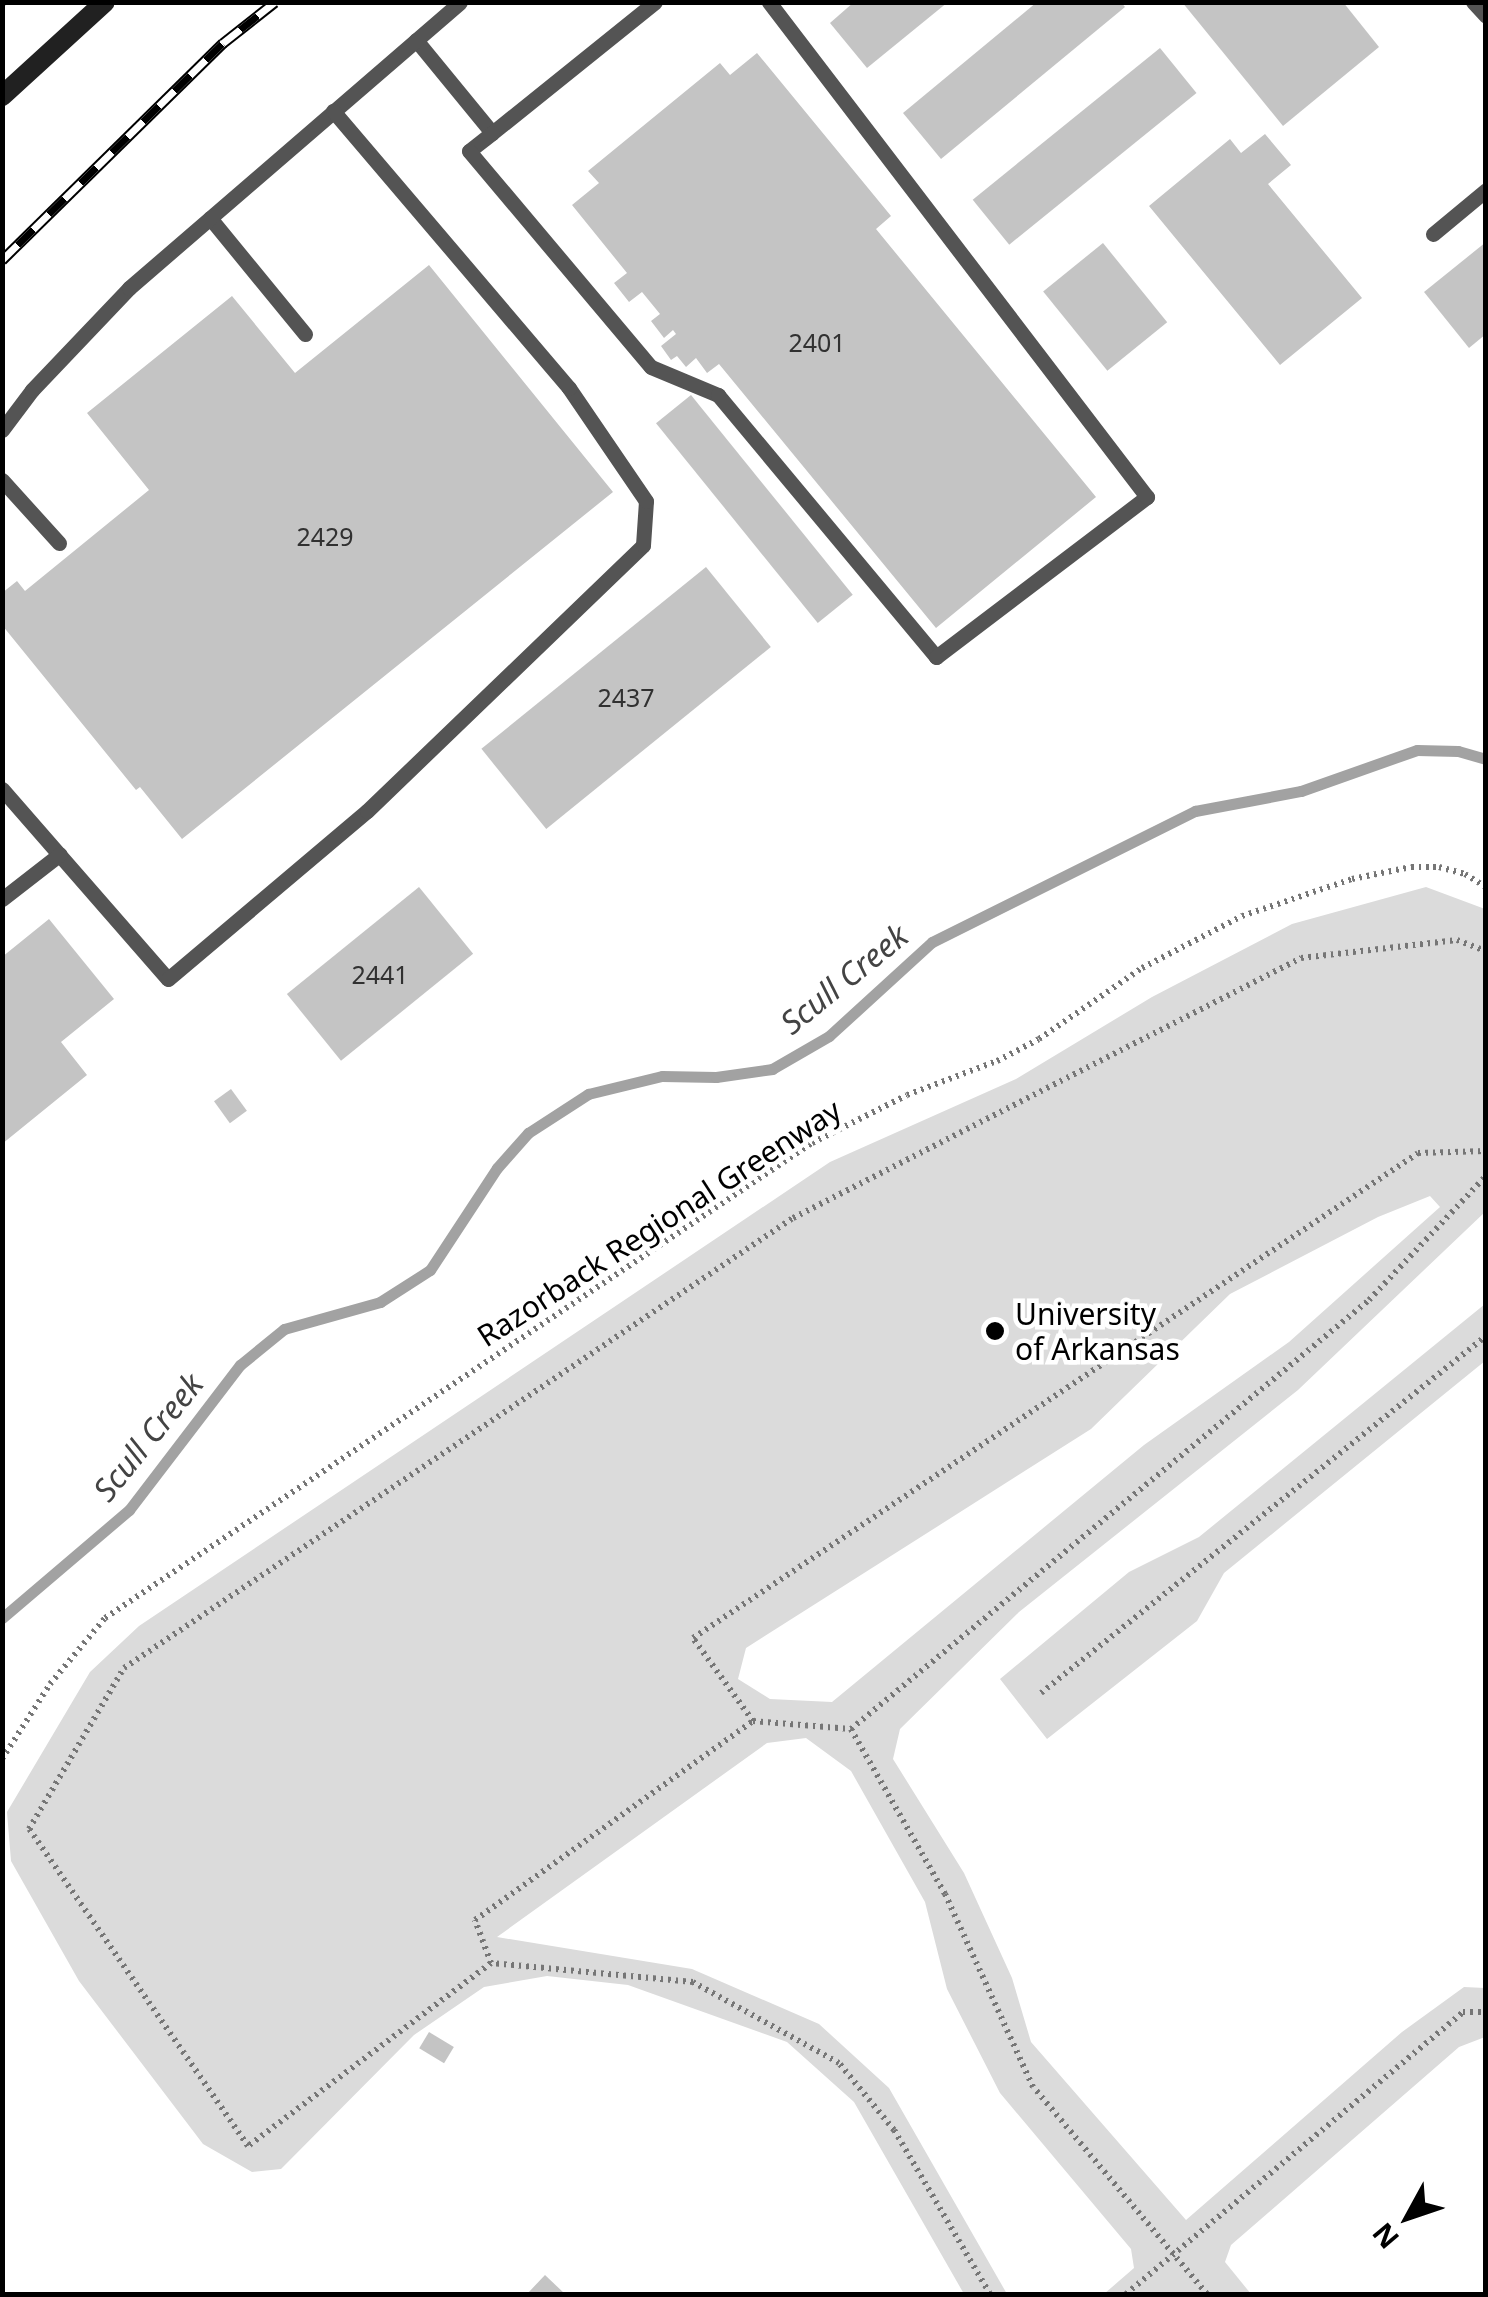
<!DOCTYPE html>
<style>
body{margin:0}
#map{position:relative;width:1488px;height:2297px;overflow:hidden;background:#fff;font-family:"Noto Sans",sans-serif}
div>[style]{position:absolute}
[style*='--x']{left:calc(var(--x)*1px);top:calc(var(--y)*1px);width:calc(var(--w)*1px);rotate:calc(var(--a)*1deg)}
.green>*{inset:0;background:#dbdbdb}
.stream>*{height:11px;margin:-5.5px;padding:0 5.5px;transform-origin:5.5px;border-radius:5.5px;background:#a2a2a2}
.building>*{inset:0;background:#c4c4c4;transform-origin:0 0}
.path>*{height:6px;margin-top:-3px;transform-origin:0;background:repeating-linear-gradient(90deg,#767676 0 2.5px,transparent 0 7.5px)}
.lane>*{height:15px;margin:-7.5px;padding:0 7.5px;transform-origin:7.5px;border-radius:7.5px;background:#545454}
.secondary>*{height:20px;margin:-10px;padding:0 10px;transform-origin:10px;border-radius:10px;background:#212121}
.rail>*{height:11px;margin-top:-5.5px;transform-origin:0;background:repeating-linear-gradient(90deg,#fff 0 22px,#000 0 44px);box-sizing:border-box;border-block:2px solid #000}
.dots>*{width:28px;height:28px;translate:-50% -50%;box-sizing:border-box;border:5px solid #fff;border-radius:50%}
span{translate:-50% -50%;white-space:nowrap;text-align:center;line-height:1.15;-webkit-text-stroke:9px #fff;paint-order:stroke}
.number-label{font-size:25px;color:#313131}
.number-label span{-webkit-text-stroke-width:0}
.street-label{font-size:30px;color:#000}
.poi-label{font-size:30px;color:#000}
.left{translate:0 -50%;text-align:left}
.water-label{font-size:32px;color:#434343;font-style:italic}
.frame{position:absolute;inset:0;border:5px solid #000;pointer-events:none}
.north{position:absolute;left:1358px;top:2167px;width:100px;height:100px;-webkit-text-stroke:8px #fff;paint-order:stroke;rotate:230deg;font-size:28px;font-weight:700;line-height:40px;text-align:center;color:#000}
.north::after{content:'';display:block;margin:auto;width:35px;height:45px;background:#000;clip-path:polygon(50% 0,100% 100%,50% 72%,0 100%)}
</style>
<div id="map">
<div class="green">
<i style="clip-path:polygon(evenodd,1426px 887px,1485px 909px,1485px 1212px,1298px 1390px,1019px 1612px,900px 1729px,893px 1759px,964px 1873px,1012px 1978px,1031px 2042px,1186px 2220px,1402px 2032px,1464px 1987px,1485px 1988px,1485px 2037px,1459px 2047px,1231px 2245px,1225px 2262px,1251px 2294px,1104px 2294px,1134px 2268px,1131px 2249px,1000px 2093px,947px 1989px,925px 1902px,851px 1771px,806px 1738px,767px 1743px,497px 1937px,692px 1969px,819px 2024px,889px 2088px,1007px 2294px,964px 2294px,854px 2102px,787px 2042px,628px 1985px,547px 1976px,484px 1987px,414px 2035px,281px 2169px,252px 2172px,203px 2144px,79px 1981px,11px 1861px,7px 1812px,90px 1672px,139px 1626px,830px 1162px,1016px 1079px,1152px 997px,1292px 924px,1426px 887px,1430px 1196px,1440px 1207px,1289px 1342px,1144px 1445px,832px 1702px,770px 1699px,738px 1679px,746px 1648px,1091px 1429px,1230px 1294px,1378px 1217px,1430px 1196px)"></i>
<i style="clip-path:polygon(1485px 1304px,1485px 1361px,1224px 1573px,1197px 1621px,1047px 1739px,1000px 1679px,1129px 1572px,1199px 1537px)"></i>
</div>
<div class="stream">
<i style="--x:2;--y:1618;--w:167;--a:-40.4"></i>
<i style="--x:129;--y:1510;--w:183;--a:-52.6"></i>
<i style="--x:240;--y:1365;--w:57;--a:-39.3"></i>
<i style="--x:284;--y:1329;--w:100;--a:-15.7"></i>
<i style="--x:380;--y:1302;--w:59;--a:-32.6"></i>
<i style="--x:430;--y:1270;--w:122;--a:-56.7"></i>
<i style="--x:497;--y:1168;--w:47;--a:-48.5"></i>
<i style="--x:528;--y:1133;--w:72;--a:-33"></i>
<i style="--x:588;--y:1094;--w:76;--a:-13.7"></i>
<i style="--x:662;--y:1076;--w:54;--a:1.1"></i>
<i style="--x:716;--y:1077;--w:57;--a:-8.1"></i>
<i style="--x:772;--y:1069;--w:66;--a:-30.1"></i>
<i style="--x:829;--y:1036;--w:139;--a:-42.4"></i>
<i style="--x:932;--y:942;--w:294;--a:-26.5"></i>
<i style="--x:1195;--y:811;--w:108;--a:-10.7"></i>
<i style="--x:1301;--y:791;--w:123;--a:-19.5"></i>
<i style="--x:1417;--y:750;--w:41;--a:1.4"></i>
<i style="--x:1458;--y:751;--w:29;--a:16"></i>
</div>
<div class="building">
<i style="clip-path:polygon(854px 2px,948px 2px,867px 68px,830px 23px)"></i>
<i style="clip-path:polygon(1037px 2px,1121px 2px,1125px 7px,941px 159px,903px 113px)"></i>
<i style="clip-path:polygon(1182px 2px,1343px 2px,1379px 47px,1283px 126px)"></i>
<i style="left:1160px;top:48px;width:58px;height:241px;rotate:51deg"></i>
<i style="clip-path:polygon(757px 53px,891px 216px,876px 229px,1096px 497px,936px 628px,719px 364px,707px 373px,696px 358px,686px 367px,677px 356px,671px 360px,661px 346px,676px 334px,673px 330px,664px 338px,651px 321px,660px 314px,642px 292px,629px 302px,614px 283px,627px 273px,572px 205px,599px 183px,588px 171px,720px 63px,730px 75px)"></i>
<i style="clip-path:polygon(1265px 134px,1291px 165px,1268px 184px,1362px 298px,1280px 365px,1149px 206px,1230px 139px,1241px 153px)"></i>
<i style="clip-path:polygon(1486px 242px,1486px 334px,1469px 348px,1424px 292px)"></i>
<i style="left:1103px;top:243px;width:102px;height:77px;rotate:51deg"></i>
<i style="clip-path:polygon(429px 265px,613px 492px,182px 839px,140px 787px,136px 790px,2px 625px,2px 593px,17px 581px,25px 591px,149px 490px,87px 413px,232px 296px,295px 373px)"></i>
<i style="left:691px;top:395px;width:257px;height:45px;rotate:51deg"></i>
<i style="left:706px;top:567px;width:103px;height:289px;rotate:51deg"></i>
<i style="left:419px;top:887px;width:86px;height:170px;rotate:51deg"></i>
<i style="clip-path:polygon(49px 919px,114px 999px,61px 1042px,87px 1075px,2px 1144px,2px 957px)"></i>
<i style="left:231px;top:1089px;width:27px;height:21px;rotate:54deg"></i>
<i style="left:429px;top:2032px;width:29px;height:19px;rotate:31deg"></i>
<i style="clip-path:polygon(545px 2275px,565px 2294px,527px 2294px)"></i>
</div>
<div class="path">
<i style="--x:2;--y:4;--w:4;--a:-34"></i>
<i style="--x:1041;--y:1693;--w:571;--a:-38.74"></i>
<i style="--x:753;--y:1721;--w:102;--a:-125.9"></i>
<i style="--x:693;--y:1638;--w:872;--a:-33.78"></i>
<i style="--x:1418;--y:1153;--w:68;--a:-1.7"></i>
<i style="--x:2;--y:1759;--w:89;--a:-57.4"></i>
<i style="--x:50;--y:1684;--w:86;--a:-50.2"></i>
<i style="--x:105;--y:1618;--w:852;--a:-33.9"></i>
<i style="--x:812;--y:1143;--w:106;--a:-26.8"></i>
<i style="--x:907;--y:1095;--w:96;--a:-20.7"></i>
<i style="--x:997;--y:1061;--w:47;--a:-27.6"></i>
<i style="--x:1039;--y:1039;--w:125;--a:-34.6"></i>
<i style="--x:1142;--y:968;--w:113;--a:-27.5"></i>
<i style="--x:1242;--y:916;--w:116;--a:-18.6"></i>
<i style="--x:1352;--y:879;--w:60;--a:-11.5"></i>
<i style="--x:1411;--y:867;--w:28;--a:0"></i>
<i style="--x:1439;--y:867;--w:27;--a:15"></i>
<i style="--x:1465;--y:874;--w:25;--a:32"></i>
<i style="--x:491;--y:1963;--w:46;--a:-110.4"></i>
<i style="--x:475;--y:1920;--w:342;--a:-35.6"></i>
<i style="--x:753;--y:1721;--w:98;--a:4.7"></i>
<i style="--x:990;--y:2294;--w:190;--a:-120.3"></i>
<i style="--x:894;--y:2130;--w:87;--a:-129.4"></i>
<i style="--x:839;--y:2063;--w:167;--a:-151"></i>
<i style="--x:693;--y:1982;--w:203;--a:-174.6"></i>
<i style="--x:491;--y:1963;--w:304;--a:143"></i>
<i style="--x:248;--y:2146;--w:385;--a:-124.6"></i>
<i style="--x:29;--y:1829;--w:187;--a:-59.5"></i>
<i style="--x:124;--y:1668;--w:806;--a:-33.93"></i>
<i style="--x:793;--y:1218;--w:571;--a:-27.1"></i>
<i style="--x:1301;--y:958;--w:157;--a:-6.6"></i>
<i style="--x:1457;--y:940;--w:31;--a:21"></i>
<i style="--x:1126;--y:2294;--w:439;--a:-39.9"></i>
<i style="--x:1463;--y:2012;--w:23;--a:0"></i>
<i style="--x:1207;--y:2294;--w:270;--a:-130"></i>
<i style="--x:1033;--y:2087;--w:212;--a:-114.5"></i>
<i style="--x:945;--y:1894;--w:190;--a:-119.7"></i>
<i style="--x:851;--y:1729;--w:673;--a:-39.63"></i>
<i style="--x:1369;--y:1300;--w:170;--a:-46.7"></i>
</div>
<div class="lane">
<i style="--x:1473;--y:2;--w:19;--a:47"></i>
<i style="--x:416;--y:40;--w:120;--a:50.7"></i>
<i style="--x:492;--y:133;--w:209;--a:-38.8"></i>
<i style="--x:492;--y:133;--w:29;--a:142"></i>
<i style="--x:469;--y:151;--w:282;--a:49.9"></i>
<i style="--x:651;--y:367;--w:73;--a:22.7"></i>
<i style="--x:718;--y:395;--w:341;--a:50.2"></i>
<i style="--x:936;--y:657;--w:265;--a:-37.2"></i>
<i style="--x:1147;--y:497;--w:623;--a:-127.37"></i>
<i style="--x:210;--y:218;--w:150;--a:50.7"></i>
<i style="--x:1433;--y:234;--w:69;--a:-39.7"></i>
<i style="--x:2;--y:430;--w:50;--a:-53.1"></i>
<i style="--x:32;--y:390;--w:141;--a:-46.4"></i>
<i style="--x:129;--y:288;--w:437;--a:-40.8"></i>
<i style="--x:2;--y:480;--w:85;--a:47.9"></i>
<i style="--x:2;--y:789;--w:252;--a:48.9"></i>
<i style="--x:168;--y:979;--w:260;--a:-40.2"></i>
<i style="--x:367;--y:811;--w:383;--a:-43.9"></i>
<i style="--x:643;--y:545;--w:44;--a:-86.1"></i>
<i style="--x:646;--y:501;--w:137;--a:-124.3"></i>
<i style="--x:569;--y:388;--w:364;--a:-130.4"></i>
<i style="--x:2;--y:899;--w:73;--a:-37.8"></i>
</div>
<div class="secondary">
<i style="--x:2;--y:96;--w:139;--a:-42.4"></i>
</div>
<div class="rail">
<i style="--x:2;--y:260;--w:310;--a:-44.5"></i>
<i style="--x:223;--y:43;--w:66;--a:-38.3"></i>
</div>
<div class="dots">
<i style="left:995px;top:1331px;background:#000"></i>
</div>
<div class="number-label">
<span style="left:817px;top:342px">2401</span>
<span style="left:325px;top:536px">2429</span>
<span style="left:626px;top:697px">2437</span>
<span style="left:380px;top:974px">2441</span>
</div>
<div class="street-label">
<span style="left:659px;top:1223px;rotate:-33deg">Razorback Regional Greenway</span>
</div>
<div class="poi-label">
<span class="left" style="left:1015px;top:1331px">University<br>of Arkansas</span>
</div>
<div class="water-label">
<span style="left:844px;top:979px;rotate:-39deg">Scull Creek</span>
<span style="left:148px;top:1437px;rotate:-51deg">Scull Creek</span>
</div>
<div class="frame"></div>
<div class="north">N</div>
</div>
